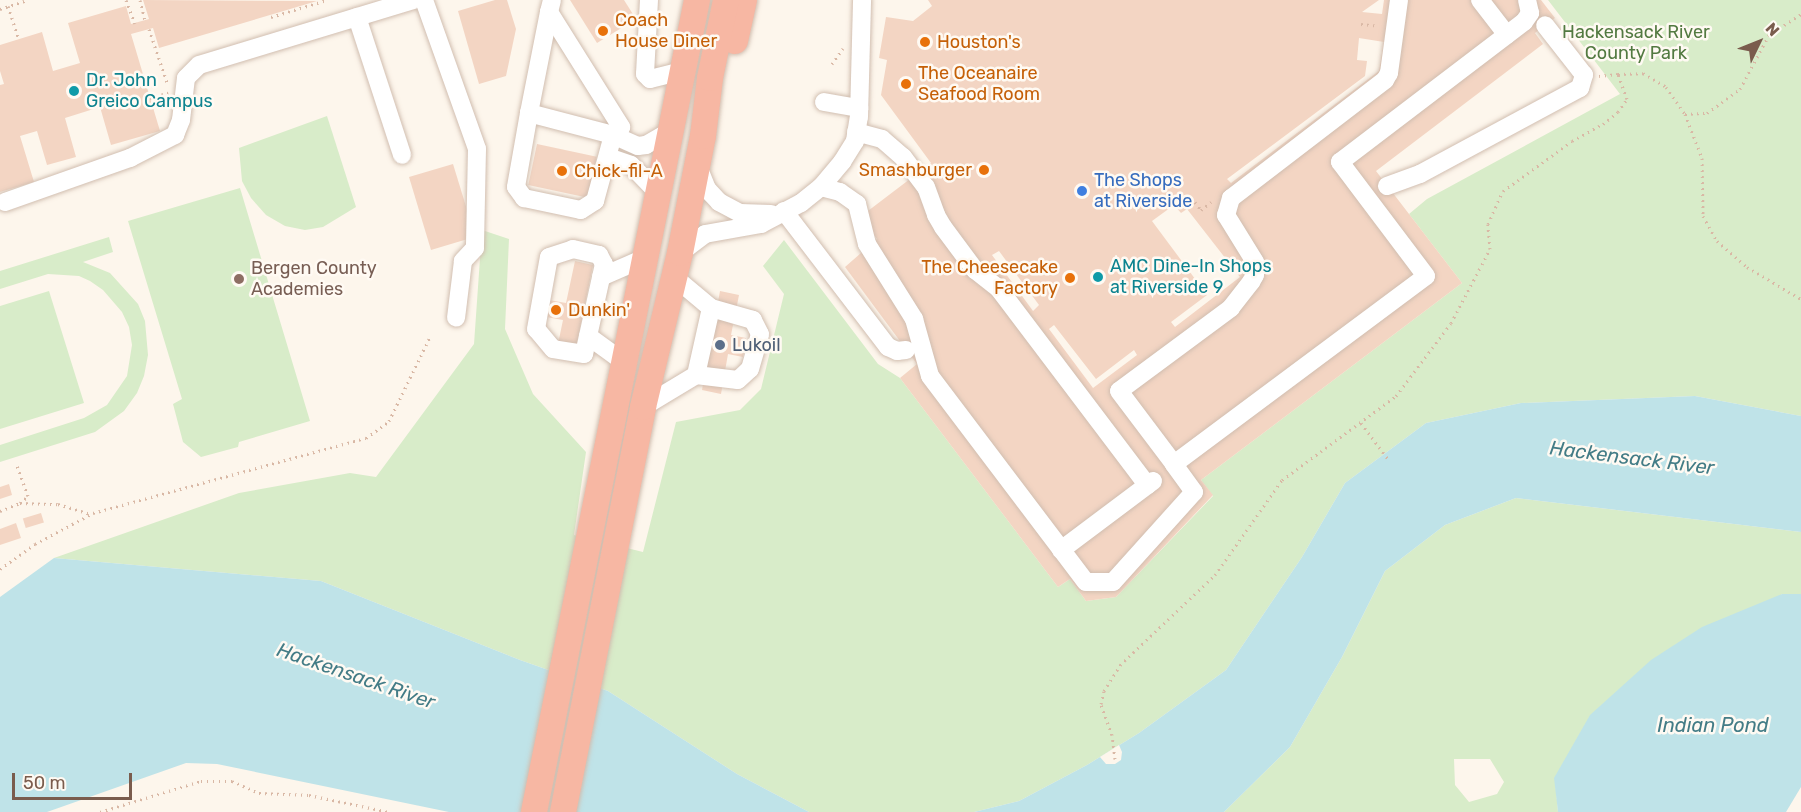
<!DOCTYPE html>
<style>
body{margin:0}
#map{position:relative;width:1801px;height:812px;overflow:hidden;background:#fdf6ec;font-family:Rubik,sans-serif}
div>[style]{position:absolute}
[style*='--x']{left:calc(var(--x)*1px);top:calc(var(--y)*1px);width:calc(var(--w)*1px);rotate:calc(var(--a)*1deg)}
.green>*{inset:0;background:#d8ecc9}
.water>*{inset:0;background:#bfe3e8}
.pier>*{inset:0;background:#fdf6ec}
.building>*{inset:0;background:#f3d5c3;transform-origin:0 0}
.path>*{height:3px;margin-top:-1.5px;transform-origin:0;background:repeating-linear-gradient(90deg,#d9b8a5 0 1.5px,transparent 0 6px)}
.roads{filter:drop-shadow(0 0 2px #d1beb0) drop-shadow(0 0 2px #d1beb0)}
.minor>*{height:18px;margin:-9px;padding:0 9px;transform-origin:9px;border-radius:9px;background:#fff}
.highway>*{height:26px;margin:-13px;padding:0 13px;transform-origin:13px;border-radius:13px;background:#f7b7a3}
.dots>*{width:16px;height:16px;translate:-50% -50%;box-sizing:border-box;border:3px solid #fffaf3;border-radius:50%}
span{translate:-50% -50%;white-space:nowrap;text-align:center;line-height:1.15;-webkit-text-stroke:5px #fffaf3;paint-order:stroke}
.food-label{font-size:18px;color:#c56008}
.left{translate:0 -50%;text-align:left}
.right{translate:-100% -50%;text-align:right}
.park-label{font-size:18px;color:#537a41}
.culture-label{font-size:18px;color:#0d838f}
.shop-label{font-size:18px;color:#366cbe}
.education-label{font-size:18px;color:#785e54}
.service-label{font-size:18px;color:#4e5e75}
.water-label{font-size:20px;color:#437c86;font-style:italic}
.north{position:absolute;left:1729px;top:12px;width:60px;height:60px;-webkit-text-stroke:4px #fffaf3;paint-order:stroke;rotate:47deg;font-size:16px;font-weight:700;line-height:24px;text-align:center;color:#7a5c4d}
.north::after{content:'';display:block;margin:auto;width:21px;height:27px;background:#7a5c4d;clip-path:polygon(50% 0,100% 100%,50% 72%,0 100%)}
.scale{position:absolute;left:12px;top:773px;width:120px;height:27px;box-sizing:border-box;border:3px solid #7a5c4d;border-top:0;padding-left:8px;font-size:18px;line-height:21px;white-space:nowrap;color:#7a5c4d;-webkit-text-stroke:4px #fffaf3;paint-order:stroke}
</style>
<div id="map">
<div class="green">
<i style="clip-path:polygon(1548px 0,1801px 0,1801px 416px,1695px 396px,1521px 403px,1426px 423px,1345px 483px,1302px 557px,1226px 670px,1139px 733px,1087px 765px,1019px 801px,974px 812px,809px 812px,737px 774px,608px 691px,520px 660px,321px 581px,54px 558px,239px 493px,350px 473px,376px 477px,474px 344px,482px 230px,509px 239px,505px 329px,533px 394px,586px 452px,574px 535px,643px 552px,676px 422px,740px 410px,761px 389px,784px 294px,763px 266px,784px 240px,878px 364px,900px 378px,1058px 587px,1070px 579px,1086px 601px,1116px 597px,1213px 496px,1201px 480px,1462px 283px,1409px 214px,1427px 199px,1620px 94px)"></i>
<i style="clip-path:polygon(327px 116px,356px 207px,323px 227px,305px 230px,285px 226px,266px 215px,251px 198px,242px 181px,239px 148px)"></i>
<i style="clip-path:polygon(240px 188px,310px 421px,239px 442px,238px 447px,201px 457px,183px 442px,173px 404px,182px 399px,128px 221px)"></i>
<i style="clip-path:polygon(109px 237px,113px 252px,83px 262px,110px 273px,138px 304px,145px 321px,148px 355px,144px 376px,137px 393px,124px 411px,95px 432px,0 462px,0 445px,84px 418px,107px 405px,127px 376px,132px 345px,129px 327px,122px 312px,103px 290px,90px 281px,79px 276px,48px 274px,0 289px,0 271px)"></i>
<i style="clip-path:polygon(49px 291px,84px 403px,0 429px,0 306px)"></i>
<i style="clip-path:polygon(evenodd,1516px 498px,1801px 532px,1801px 594px,1782px 594px,1555px 778px,1558px 812px,1224px 812px,1290px 747px,1342px 657px,1385px 571px,1445px 525px,1516px 498px,1454px 759px,1490px 759px,1504px 782px,1497px 794px,1469px 802px,1455px 785px,1454px 759px)"></i>
</div>
<div class="water">
<i style="clip-path:polygon(1695px 396px,1801px 416px,1801px 532px,1516px 498px,1445px 525px,1385px 571px,1342px 657px,1290px 747px,1224px 812px,974px 812px,1019px 801px,1087px 765px,1139px 733px,1226px 670px,1302px 557px,1345px 483px,1426px 423px,1521px 403px)"></i>
<i style="clip-path:polygon(54px 558px,321px 581px,520px 660px,608px 691px,737px 774px,809px 812px,449px 812px,217px 764px,186px 763px,47px 812px,0 812px,0 597px)"></i>
<i style="clip-path:polygon(1782px 594px,1801px 594px,1801px 787px,1786px 812px,1558px 812px,1554px 778px,1590px 715px,1651px 660px,1702px 627px)"></i>
</div>
<div class="pier">
<i style="clip-path:polygon(1119px 745px,1122px 752px,1121px 760px,1115px 764px,1106px 764px,1100px 757px)"></i>
</div>
<div class="building">
<i style="clip-path:polygon(143px 0,317px 1px,159px 48px,153px 28px,131px 34px,160px 131px,111px 145px,100px 107px,65px 118px,76px 157px,47px 165px,37px 131px,20px 136px,34px 182px,0 192px,0 85px,4px 84px,0 71px,0 45px,42px 32px,53px 71px,80px 63px,68px 23px,126px 6px,131px 24px,149px 19px)"></i>
<i style="clip-path:polygon(495px 0,507px 0,516px 29px,506px 76px,479px 84px,458px 11px)"></i>
<i style="clip-path:polygon(570px 0,624px 0,636px 19px,597px 43px)"></i>
<i style="clip-path:polygon(evenodd,928px 0,1379px 0,1362px 12px,1382px 14px,1384px 0,1541px 0,1555px 18px,1535px 33px,1543px 44px,1376px 171px,1462px 283px,1201px 480px,1213px 495px,1116px 597px,1086px 601px,1070px 579px,1058px 587px,900px 378px,917px 364px,845px 267px,877px 239px,860px 217px,931px 163px,881px 95px,887px 60px,879px 58px,886px 17px,913px 21px,932px 6px,928px 0,1359px 38px,1384px 42px,1379px 71px,1231px 183px,1227px 179px,1365px 76px,1367px 61px,1357px 60px,1359px 38px,928px 0,1174px 205px,1181px 213px,1187px 209px,1240px 277px,1175px 327px,1171px 322px,1207px 295px,1152px 221px,1174px 205px,928px 0,999px 251px,1039px 305px,1033px 311px,992px 255px,999px 251px,928px 0,1054px 325px,1096px 379px,1134px 350px,1137px 355px,1093px 388px,1049px 329px,1054px 325px)"></i>
<i style="left:537px;top:144px;width:61px;height:42px;rotate:12deg"></i>
<i style="clip-path:polygon(453px 164px,472px 226px,471px 238px,431px 250px,409px 177px)"></i>
<i style="clip-path:polygon(575px 261px,593px 265px,576px 348px,558px 344px,563px 320px,546px 317px,549px 300px,566px 303px)"></i>
<i style="clip-path:polygon(720px 291px,739px 295px,731px 335px,746px 338px,743px 357px,728px 354px,721px 394px,702px 390px)"></i>
<i style="clip-path:polygon(9px 484px,12px 495px,0 499px,0 487px)"></i>
<i style="left:41px;top:513px;width:10px;height:19px;rotate:73deg"></i>
<i style="clip-path:polygon(16px 523px,21px 538px,0 545px,0 529px)"></i>
</div>
<div class="path">
<i style="--x:126;--y:0;--w:25;--a:69"></i>
<i style="--x:140;--y:0;--w:21;--a:76"></i>
<i style="--x:8;--y:6;--w:35;--a:72"></i>
<i style="--x:0;--y:9;--w:28;--a:-18"></i>
<i style="--x:271;--y:17;--w:59;--a:-16.9"></i>
<i style="--x:1361;--y:24;--w:18;--a:6"></i>
<i style="--x:149;--y:29;--w:59;--a:71.3"></i>
<i style="--x:832;--y:64;--w:19;--a:-55"></i>
<i style="--x:1618;--y:74;--w:25;--a:-2"></i>
<i style="--x:1643;--y:73;--w:27;--a:31"></i>
<i style="--x:1666;--y:87;--w:33;--a:55"></i>
<i style="--x:1685;--y:114;--w:47;--a:68.9"></i>
<i style="--x:1702;--y:158;--w:58;--a:89"></i>
<i style="--x:1703;--y:216;--w:29;--a:61"></i>
<i style="--x:1717;--y:241;--w:40;--a:41"></i>
<i style="--x:1747;--y:267;--w:63;--a:30.7"></i>
<i style="--x:150;--y:98;--w:19;--a:-16"></i>
<i style="--x:1685;--y:114;--w:22;--a:-3"></i>
<i style="--x:1707;--y:113;--w:41;--a:-36"></i>
<i style="--x:1740;--y:89;--w:61;--a:-61.8"></i>
<i style="--x:1769;--y:35;--w:38;--a:-33"></i>
<i style="--x:1195;--y:202;--w:10;--a:53"></i>
<i style="--x:1201;--y:210;--w:13;--a:-39"></i>
<i style="--x:1361;--y:423;--w:45;--a:53.1"></i>
<i style="--x:20;--y:503;--w:38;--a:2"></i>
<i style="--x:58;--y:504;--w:34;--a:17"></i>
<i style="--x:0;--y:511;--w:22;--a:-22"></i>
<i style="--x:20;--y:503;--w:11;--a:-41"></i>
<i style="--x:28;--y:496;--w:35;--a:-110"></i>
<i style="--x:0;--y:569;--w:43;--a:-35.5"></i>
<i style="--x:35;--y:544;--w:66;--a:-28.1"></i>
<i style="--x:93;--y:513;--w:283;--a:-15.4"></i>
<i style="--x:366;--y:438;--w:29;--a:-36"></i>
<i style="--x:389;--y:421;--w:93;--a:-64"></i>
<i style="--x:1115;--y:759;--w:24;--a:-97"></i>
<i style="--x:1112;--y:735;--w:33;--a:-110"></i>
<i style="--x:1101;--y:704;--w:13;--a:-77"></i>
<i style="--x:1104;--y:691;--w:31;--a:-58"></i>
<i style="--x:1120;--y:665;--w:131;--a:-43.5"></i>
<i style="--x:1215;--y:575;--w:116;--a:-54.8"></i>
<i style="--x:1282;--y:480;--w:142;--a:-36.4"></i>
<i style="--x:1396;--y:396;--w:91;--a:-53"></i>
<i style="--x:1451;--y:323;--w:84;--a:-62.2"></i>
<i style="--x:1490;--y:249;--w:25;--a:-95"></i>
<i style="--x:1488;--y:224;--w:36;--a:-66"></i>
<i style="--x:1503;--y:191;--w:85;--a:-35.9"></i>
<i style="--x:1572;--y:141;--w:35;--a:-29"></i>
<i style="--x:1603;--y:124;--w:19;--a:-39"></i>
<i style="--x:1618;--y:112;--w:16;--a:-55"></i>
<i style="--x:1627;--y:99;--w:27;--a:-110"></i>
<i style="--x:1618;--y:74;--w:19;--a:174"></i>
<i style="--x:100;--y:812;--w:106;--a:-17.1"></i>
<i style="--x:201;--y:781;--w:31;--a:0"></i>
<i style="--x:232;--y:781;--w:30;--a:24"></i>
<i style="--x:259;--y:793;--w:50;--a:2.3"></i>
<i style="--x:309;--y:795;--w:83;--a:11.9"></i>
</div>
<div class="roads">
<div class="minor">
<i style="--x:424;--y:0;--w:158;--a:70.4"></i>
<i style="--x:477;--y:149;--w:99;--a:91.2"></i>
<i style="--x:475;--y:248;--w:18;--a:133"></i>
<i style="--x:463;--y:261;--w:57;--a:97"></i>
<i style="--x:649;--y:0;--w:74;--a:93.1"></i>
<i style="--x:645;--y:74;--w:7;--a:45"></i>
<i style="--x:650;--y:79;--w:33;--a:-14"></i>
<i style="--x:1399;--y:0;--w:74;--a:97.8"></i>
<i style="--x:1389;--y:73;--w:8;--a:120"></i>
<i style="--x:1385;--y:80;--w:194;--a:142.5"></i>
<i style="--x:1231;--y:198;--w:18;--a:106"></i>
<i style="--x:1226;--y:215;--w:55;--a:58.3"></i>
<i style="--x:1255;--y:262;--w:13;--a:90"></i>
<i style="--x:1255;--y:275;--w:8;--a:120"></i>
<i style="--x:1251;--y:282;--w:33;--a:128"></i>
<i style="--x:1231;--y:308;--w:139;--a:143.5"></i>
<i style="--x:1119;--y:391;--w:91;--a:53"></i>
<i style="--x:1174;--y:464;--w:314;--a:-36.7"></i>
<i style="--x:1426;--y:276;--w:143;--a:-127"></i>
<i style="--x:1340;--y:162;--w:231;--a:-37.3"></i>
<i style="--x:1524;--y:22;--w:11;--a:-56"></i>
<i style="--x:1530;--y:13;--w:13;--a:-103"></i>
<i style="--x:1480;--y:0;--w:44;--a:52.4"></i>
<i style="--x:549;--y:12;--w:136;--a:57.9"></i>
<i style="--x:621;--y:127;--w:11;--a:135"></i>
<i style="--x:613;--y:135;--w:87;--a:-165.3"></i>
<i style="--x:529;--y:113;--w:103;--a:-78.8"></i>
<i style="--x:549;--y:12;--w:12;--a:-76"></i>
<i style="--x:357;--y:17;--w:145;--a:71.9"></i>
<i style="--x:824;--y:102;--w:36;--a:10"></i>
<i style="--x:529;--y:113;--w:75;--a:100"></i>
<i style="--x:516;--y:187;--w:14;--a:54"></i>
<i style="--x:524;--y:198;--w:58;--a:11.9"></i>
<i style="--x:581;--y:210;--w:17;--a:-33"></i>
<i style="--x:595;--y:201;--w:68;--a:-74.7"></i>
<i style="--x:613;--y:135;--w:27;--a:24"></i>
<i style="--x:638;--y:146;--w:8;--a:-7"></i>
<i style="--x:646;--y:145;--w:30;--a:-30"></i>
<i style="--x:856;--y:132;--w:27;--a:15"></i>
<i style="--x:882;--y:139;--w:28;--a:41"></i>
<i style="--x:903;--y:157;--w:38;--a:53"></i>
<i style="--x:926;--y:187;--w:30;--a:70"></i>
<i style="--x:936;--y:215;--w:14;--a:60"></i>
<i style="--x:943;--y:227;--w:54;--a:53.3"></i>
<i style="--x:975;--y:270;--w:31;--a:38"></i>
<i style="--x:999;--y:289;--w:246;--a:52.9"></i>
<i style="--x:608;--y:157;--w:24;--a:19"></i>
<i style="--x:631;--y:165;--w:40;--a:46"></i>
<i style="--x:697;--y:164;--w:27;--a:68"></i>
<i style="--x:707;--y:189;--w:18;--a:47"></i>
<i style="--x:719;--y:202;--w:24;--a:28"></i>
<i style="--x:740;--y:213;--w:31;--a:2"></i>
<i style="--x:1387;--y:186;--w:35;--a:-20"></i>
<i style="--x:1420;--y:174;--w:182;--a:-28.3"></i>
<i style="--x:1580;--y:88;--w:14;--a:-73"></i>
<i style="--x:1584;--y:75;--w:63;--a:-128"></i>
<i style="--x:821;--y:187;--w:20;--a:15"></i>
<i style="--x:840;--y:192;--w:21;--a:35"></i>
<i style="--x:857;--y:204;--w:41;--a:76"></i>
<i style="--x:867;--y:244;--w:89;--a:57.9"></i>
<i style="--x:914;--y:319;--w:59;--a:74.3"></i>
<i style="--x:930;--y:376;--w:258;--a:52.9"></i>
<i style="--x:1086;--y:582;--w:27;--a:0"></i>
<i style="--x:1113;--y:582;--w:121;--a:-48"></i>
<i style="--x:1194;--y:492;--w:34;--a:-126"></i>
<i style="--x:5;--y:202;--w:133;--a:-19.4"></i>
<i style="--x:130;--y:158;--w:51;--a:-27.1"></i>
<i style="--x:175;--y:135;--w:16;--a:-68"></i>
<i style="--x:181;--y:120;--w:42;--a:-83.2"></i>
<i style="--x:186;--y:78;--w:18;--a:-45"></i>
<i style="--x:199;--y:65;--w:224;--a:-16.9"></i>
<i style="--x:784;--y:211;--w:171;--a:52.6"></i>
<i style="--x:888;--y:347;--w:10;--a:24"></i>
<i style="--x:897;--y:351;--w:9;--a:-6"></i>
<i style="--x:573;--y:249;--w:27;--a:13"></i>
<i style="--x:599;--y:255;--w:10;--a:61"></i>
<i style="--x:604;--y:264;--w:92;--a:102.5"></i>
<i style="--x:584;--y:354;--w:31;--a:-171"></i>
<i style="--x:553;--y:349;--w:26;--a:-130"></i>
<i style="--x:536;--y:329;--w:73;--a:-79.8"></i>
<i style="--x:549;--y:257;--w:25;--a:-18"></i>
<i style="--x:680;--y:253;--w:31;--a:-37"></i>
<i style="--x:705;--y:234;--w:57;--a:-10.1"></i>
<i style="--x:761;--y:224;--w:45;--a:-27.7"></i>
<i style="--x:801;--y:203;--w:26;--a:-39"></i>
<i style="--x:821;--y:187;--w:33;--a:-50"></i>
<i style="--x:842;--y:162;--w:25;--a:-58"></i>
<i style="--x:855;--y:141;--w:24;--a:-81"></i>
<i style="--x:859;--y:117;--w:117;--a:-88.5"></i>
<i style="--x:601;--y:277;--w:50;--a:-23.5"></i>
<i style="--x:588;--y:336;--w:46;--a:36.1"></i>
<i style="--x:696;--y:375;--w:69;--a:-77.4"></i>
<i style="--x:643;--y:407;--w:62;--a:-31.1"></i>
<i style="--x:696;--y:375;--w:42;--a:6.8"></i>
<i style="--x:738;--y:380;--w:16;--a:-43"></i>
<i style="--x:750;--y:369;--w:36;--a:-74"></i>
<i style="--x:760;--y:334;--w:16;--a:-117"></i>
<i style="--x:753;--y:320;--w:44;--a:-164.1"></i>
<i style="--x:711;--y:308;--w:48;--a:-140"></i>
<i style="--x:1061;--y:550;--w:115;--a:-36.9"></i>
</div>
<div class="highway">
<i style="--x:735;--y:41;--w:42;--a:-77.6"></i>
<i style="--x:534;--y:812;--w:828;--a:-78.65"></i>
<i style="--x:563;--y:812;--w:413;--a:-78.8"></i>
<i style="--x:643;--y:407;--w:158;--a:-76.5"></i>
<i style="--x:680;--y:253;--w:119;--a:-78.9"></i>
<i style="--x:703;--y:136;--w:58;--a:-83.1"></i>
<i style="--x:710;--y:78;--w:80;--a:-78.4"></i>
</div>
</div>
<div class="dots">
<i style="left:603px;top:31px;background:#e8710a"></i>
<i style="left:925px;top:42px;background:#e8710a"></i>
<i style="left:906px;top:84px;background:#e8710a"></i>
<i style="left:74px;top:91px;background:#0f9aa8"></i>
<i style="left:984px;top:170px;background:#e8710a"></i>
<i style="left:562px;top:171px;background:#e8710a"></i>
<i style="left:1082px;top:191px;background:#3f7fe0"></i>
<i style="left:1098px;top:277px;background:#0f9aa8"></i>
<i style="left:1070px;top:278px;background:#e8710a"></i>
<i style="left:239px;top:279px;background:#8d6e63"></i>
<i style="left:556px;top:310px;background:#e8710a"></i>
<i style="left:720px;top:345px;background:#5c6f8a"></i>
</div>
<div class="food-label">
<span class="left" style="left:615px;top:31px">Coach<br>House Diner</span>
<span class="left" style="left:937px;top:42px">Houston's</span>
<span class="left" style="left:918px;top:84px">The Oceanaire<br>Seafood Room</span>
<span class="right" style="left:972px;top:170px">Smashburger</span>
<span class="left" style="left:574px;top:171px">Chick-fil-A</span>
<span class="right" style="left:1058px;top:278px">The Cheesecake<br>Factory</span>
<span class="left" style="left:568px;top:310px">Dunkin'</span>
</div>
<div class="park-label">
<span style="left:1636px;top:43px">Hackensack River<br>County Park</span>
</div>
<div class="culture-label">
<span class="left" style="left:86px;top:91px">Dr. John<br>Greico Campus</span>
<span class="left" style="left:1110px;top:277px">AMC Dine-In Shops<br>at Riverside 9</span>
</div>
<div class="shop-label">
<span class="left" style="left:1094px;top:191px">The Shops<br>at Riverside</span>
</div>
<div class="education-label">
<span class="left" style="left:251px;top:279px">Bergen County<br>Academies</span>
</div>
<div class="service-label">
<span class="left" style="left:732px;top:345px">Lukoil</span>
</div>
<div class="water-label">
<span style="left:1632px;top:458px;rotate:7deg">Hackensack River</span>
<span style="left:356px;top:676px;rotate:19deg">Hackensack River</span>
<span style="left:1713px;top:725px">Indian Pond</span>
</div>
<div class="north">N</div>
<div class="scale">50 m</div>
</div>
